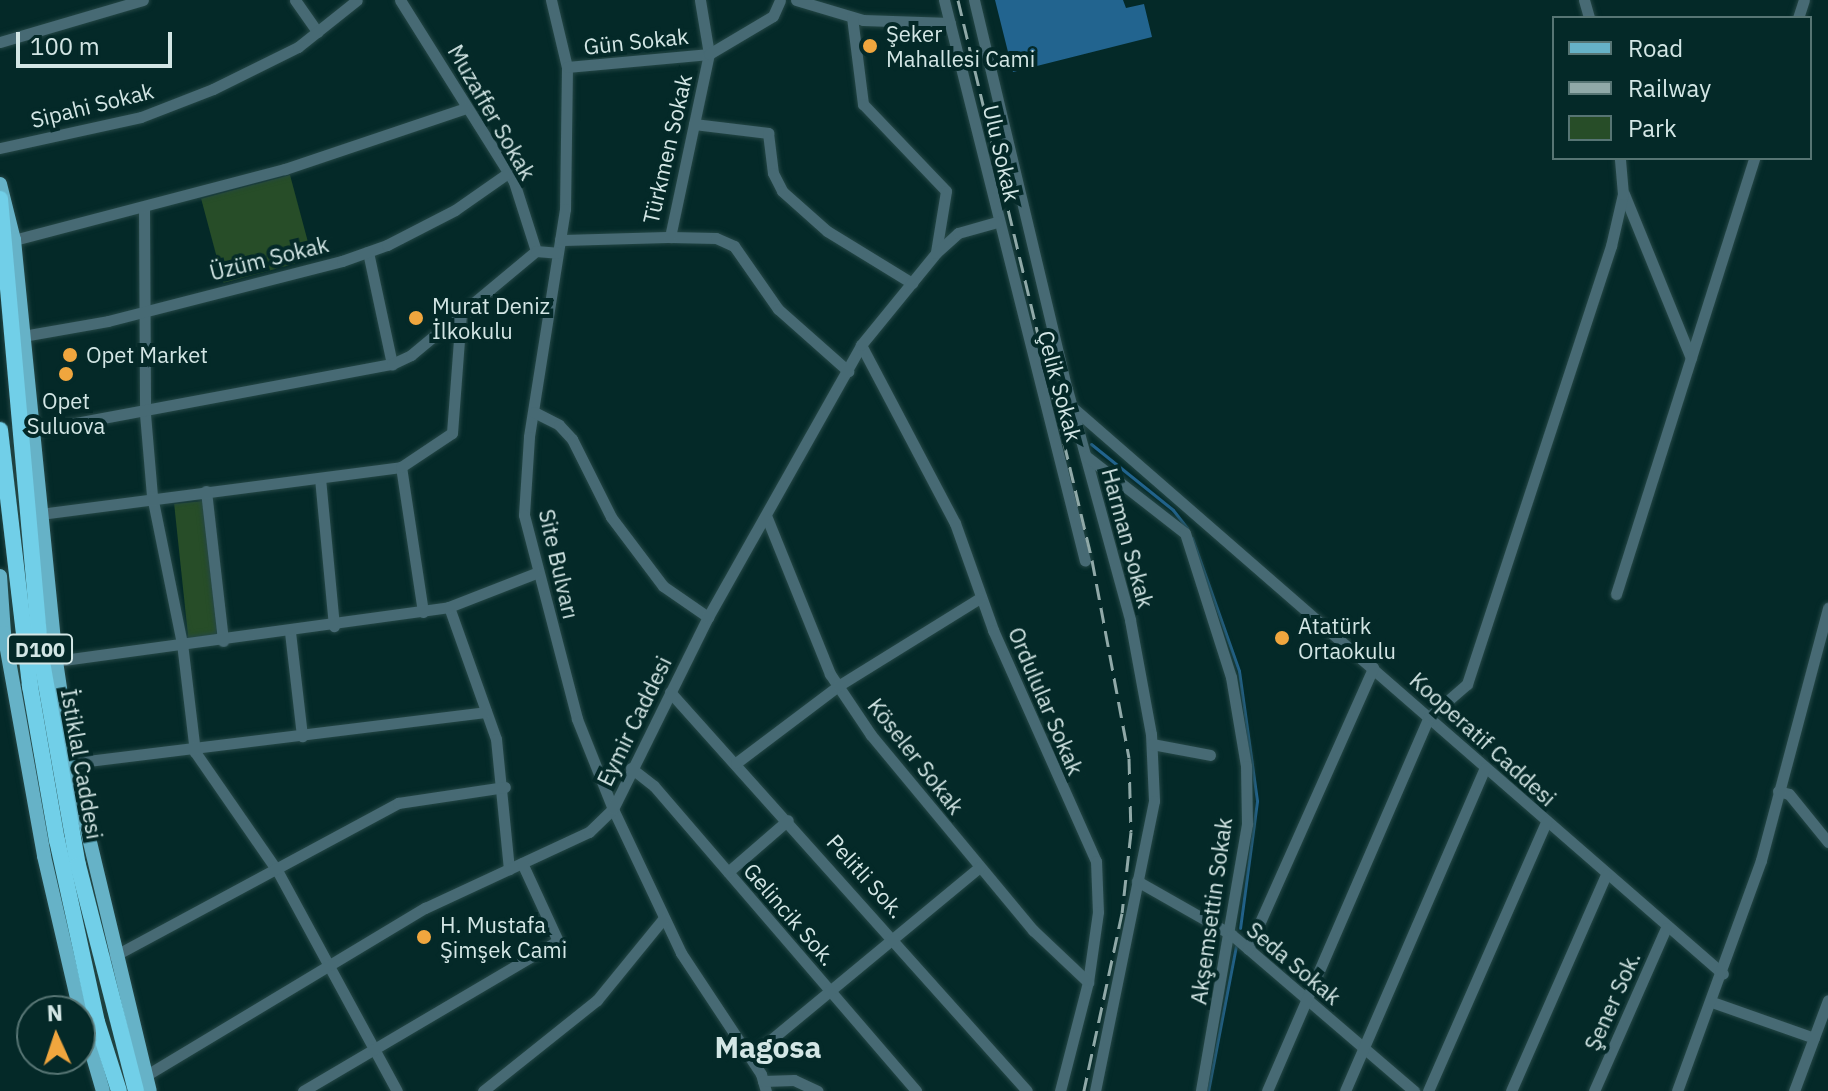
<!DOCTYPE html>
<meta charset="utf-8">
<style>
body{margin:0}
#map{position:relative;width:1828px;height:1091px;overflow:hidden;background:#042928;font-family:"IBM Plex Sans",sans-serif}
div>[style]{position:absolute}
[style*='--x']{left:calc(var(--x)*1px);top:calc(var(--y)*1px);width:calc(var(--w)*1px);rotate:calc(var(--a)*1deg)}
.green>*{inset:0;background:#274d28;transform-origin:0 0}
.water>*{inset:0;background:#22648f}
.stream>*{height:3px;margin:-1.5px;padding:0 1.5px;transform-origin:1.5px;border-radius:1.5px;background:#22648f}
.roads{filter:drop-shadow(0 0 2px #254746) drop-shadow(0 0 2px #254746)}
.minor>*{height:11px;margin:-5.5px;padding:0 5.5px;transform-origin:5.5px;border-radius:5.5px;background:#476a74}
.major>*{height:14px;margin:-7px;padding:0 7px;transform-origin:7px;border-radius:7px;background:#66b2c7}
.highway>*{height:16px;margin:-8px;padding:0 8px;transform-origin:8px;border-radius:8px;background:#71cfe8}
.rail>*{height:3px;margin-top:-1.5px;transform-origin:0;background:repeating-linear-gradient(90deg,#90a9a8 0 16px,transparent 0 24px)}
.dots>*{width:22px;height:22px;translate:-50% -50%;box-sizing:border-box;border:4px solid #042928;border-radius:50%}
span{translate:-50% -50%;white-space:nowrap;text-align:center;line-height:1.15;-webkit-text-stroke:8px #042928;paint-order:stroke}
.shield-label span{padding:2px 6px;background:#042928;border:2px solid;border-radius:6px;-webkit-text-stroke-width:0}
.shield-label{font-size:20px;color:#d3e6e5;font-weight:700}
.poi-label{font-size:22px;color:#d3e6e5}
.left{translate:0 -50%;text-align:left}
.street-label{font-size:22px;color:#d3e6e5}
.district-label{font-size:30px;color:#d3e6e5;font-weight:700}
.legend{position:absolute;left:1552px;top:16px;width:260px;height:144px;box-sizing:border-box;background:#042928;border:2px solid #577574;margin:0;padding:10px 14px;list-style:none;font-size:24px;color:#d3e6e5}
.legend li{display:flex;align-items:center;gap:16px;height:40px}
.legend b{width:40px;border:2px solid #577574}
.north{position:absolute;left:16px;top:995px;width:80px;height:80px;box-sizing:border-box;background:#042928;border:2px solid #577574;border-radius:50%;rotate:357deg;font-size:22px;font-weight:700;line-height:32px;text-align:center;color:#d3e6e5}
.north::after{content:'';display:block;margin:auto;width:28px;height:36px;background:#f0a63e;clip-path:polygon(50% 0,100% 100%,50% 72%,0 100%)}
.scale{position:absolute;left:16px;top:32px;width:156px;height:36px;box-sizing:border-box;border:4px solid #d3e6e5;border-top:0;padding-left:10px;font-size:24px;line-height:28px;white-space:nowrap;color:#d3e6e5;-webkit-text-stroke:6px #042928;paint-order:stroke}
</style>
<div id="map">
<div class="green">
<i style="left:290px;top:175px;width:87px;height:92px;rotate:75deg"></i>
<i style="left:203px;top:501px;width:136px;height:29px;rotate:84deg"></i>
</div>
<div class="water">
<i style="clip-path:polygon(995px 0,1123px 0,1126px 8px,1144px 4px,1152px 37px,1013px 72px)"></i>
</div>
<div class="stream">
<i style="--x:1091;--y:444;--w:105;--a:38.8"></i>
<i style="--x:1173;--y:510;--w:23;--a:52"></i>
<i style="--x:1192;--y:538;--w:141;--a:70.5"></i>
<i style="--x:1239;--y:671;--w:131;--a:82.1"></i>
<i style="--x:1257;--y:801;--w:128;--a:97.6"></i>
<i style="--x:1208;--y:1091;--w:148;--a:-79.1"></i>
</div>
<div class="roads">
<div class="minor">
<i style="--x:295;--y:0;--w:39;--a:55"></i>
<i style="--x:400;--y:0;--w:215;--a:57.9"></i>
<i style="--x:514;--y:182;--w:72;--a:72.3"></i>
<i style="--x:551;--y:0;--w:69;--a:76.6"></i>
<i style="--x:567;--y:67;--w:142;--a:90.8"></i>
<i style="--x:565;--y:209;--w:231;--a:99"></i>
<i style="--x:529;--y:437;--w:78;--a:93.7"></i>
<i style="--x:524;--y:515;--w:211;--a:75.4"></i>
<i style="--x:577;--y:719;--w:97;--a:68.2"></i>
<i style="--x:613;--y:809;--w:159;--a:64.7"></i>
<i style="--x:681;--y:953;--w:145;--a:56.5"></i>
<i style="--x:761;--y:1074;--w:18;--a:74"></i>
<i style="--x:796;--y:0;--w:70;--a:16.6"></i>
<i style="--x:863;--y:20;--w:87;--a:2"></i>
<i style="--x:944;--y:0;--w:578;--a:75.89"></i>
<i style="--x:974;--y:0;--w:400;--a:76.6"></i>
<i style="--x:1067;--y:389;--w:239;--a:74.7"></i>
<i style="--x:1130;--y:620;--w:116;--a:79.6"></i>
<i style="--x:1151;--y:734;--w:67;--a:87.4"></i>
<i style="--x:1154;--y:801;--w:296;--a:101.5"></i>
<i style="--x:1584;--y:0;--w:19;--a:74"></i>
<i style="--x:852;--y:17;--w:88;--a:82.8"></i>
<i style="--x:863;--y:104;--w:120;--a:46.3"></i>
<i style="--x:946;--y:191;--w:62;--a:99.3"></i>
<i style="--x:1798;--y:18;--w:19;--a:-72"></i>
<i style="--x:0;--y:42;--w:149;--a:-16.4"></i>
<i style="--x:567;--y:67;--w:143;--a:-5.2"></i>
<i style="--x:709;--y:54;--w:55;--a:-99.5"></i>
<i style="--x:694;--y:124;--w:75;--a:6.9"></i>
<i style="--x:768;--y:133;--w:40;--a:82.9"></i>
<i style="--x:773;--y:173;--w:20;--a:63"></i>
<i style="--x:782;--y:191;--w:60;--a:41.6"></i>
<i style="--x:827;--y:231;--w:100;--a:31.5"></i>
<i style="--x:0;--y:148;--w:144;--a:-12.4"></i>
<i style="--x:141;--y:117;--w:77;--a:-21.3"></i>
<i style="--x:213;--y:89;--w:95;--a:-26.3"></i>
<i style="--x:298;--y:47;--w:75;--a:-38.5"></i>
<i style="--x:1624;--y:194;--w:177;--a:67.8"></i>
<i style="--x:144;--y:207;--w:207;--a:89.7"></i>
<i style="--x:145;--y:414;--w:82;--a:85.1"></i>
<i style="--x:152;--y:496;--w:150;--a:78.5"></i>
<i style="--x:182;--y:643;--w:110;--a:83.2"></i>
<i style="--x:195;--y:752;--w:146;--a:55.3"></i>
<i style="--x:278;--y:872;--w:249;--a:61.5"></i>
<i style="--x:670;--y:237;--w:46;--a:1.2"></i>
<i style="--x:716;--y:238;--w:20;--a:24"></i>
<i style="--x:734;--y:246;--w:77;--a:55.1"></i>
<i style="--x:778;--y:309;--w:94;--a:41.5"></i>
<i style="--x:14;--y:240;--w:280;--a:-14.7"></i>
<i style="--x:285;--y:169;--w:191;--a:-18.6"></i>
<i style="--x:560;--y:240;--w:110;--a:-1.6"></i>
<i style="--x:670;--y:237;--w:187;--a:-78"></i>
<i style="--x:709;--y:54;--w:74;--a:-30.7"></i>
<i style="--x:773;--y:16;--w:17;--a:-66"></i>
<i style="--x:368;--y:252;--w:115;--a:77.9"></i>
<i style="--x:23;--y:336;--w:86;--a:-10"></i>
<i style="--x:108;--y:321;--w:242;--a:-14.4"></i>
<i style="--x:342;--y:261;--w:48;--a:-19.6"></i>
<i style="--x:387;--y:245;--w:76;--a:-27.2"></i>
<i style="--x:455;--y:210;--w:65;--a:-34.9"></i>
<i style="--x:861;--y:345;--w:201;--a:62.2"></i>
<i style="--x:955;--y:523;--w:114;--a:70.4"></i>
<i style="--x:993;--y:630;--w:253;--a:66"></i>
<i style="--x:1096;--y:861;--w:51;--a:87.8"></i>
<i style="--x:1098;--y:912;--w:71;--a:98.1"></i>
<i style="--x:1088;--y:982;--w:113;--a:104.4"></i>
<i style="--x:1072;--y:407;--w:863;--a:41.05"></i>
<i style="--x:534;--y:412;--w:28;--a:27"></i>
<i style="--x:559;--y:425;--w:19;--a:47"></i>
<i style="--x:572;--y:439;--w:87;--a:63.4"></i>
<i style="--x:611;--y:517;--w:86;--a:53"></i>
<i style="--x:663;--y:586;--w:55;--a:34.6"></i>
<i style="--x:33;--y:431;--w:365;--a:-10.6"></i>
<i style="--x:392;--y:364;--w:21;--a:-25"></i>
<i style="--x:411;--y:355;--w:163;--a:-39.8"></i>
<i style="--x:536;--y:251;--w:21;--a:5"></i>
<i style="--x:1086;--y:456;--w:125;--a:37.9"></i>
<i style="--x:1185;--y:533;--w:151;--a:72.3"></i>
<i style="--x:1231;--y:677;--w:90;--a:80.4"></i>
<i style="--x:1246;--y:766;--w:58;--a:89"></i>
<i style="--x:1247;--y:824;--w:271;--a:99.8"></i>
<i style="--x:320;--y:478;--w:149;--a:84.6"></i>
<i style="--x:206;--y:491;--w:151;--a:83.5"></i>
<i style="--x:40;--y:514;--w:364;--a:-7.4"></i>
<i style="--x:767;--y:518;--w:168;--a:68"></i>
<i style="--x:830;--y:674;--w:73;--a:56.1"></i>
<i style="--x:871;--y:735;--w:254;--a:50.3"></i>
<i style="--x:1033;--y:930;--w:76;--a:43.4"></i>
<i style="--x:1616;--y:594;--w:457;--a:-72.4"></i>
<i style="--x:449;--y:607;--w:140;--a:70.4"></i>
<i style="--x:496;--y:739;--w:131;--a:84.3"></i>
<i style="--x:423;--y:612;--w:147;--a:-98.6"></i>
<i style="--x:401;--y:467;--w:61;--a:-33.7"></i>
<i style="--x:452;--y:433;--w:121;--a:-85.7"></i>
<i style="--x:290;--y:632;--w:105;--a:83.4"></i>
<i style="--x:56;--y:661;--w:397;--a:-7.8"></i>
<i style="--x:449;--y:607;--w:93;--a:-21.3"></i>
<i style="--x:670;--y:692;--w:535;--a:48.18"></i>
<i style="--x:1152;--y:744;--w:59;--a:10.7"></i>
<i style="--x:71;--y:763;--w:418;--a:-7"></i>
<i style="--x:736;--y:763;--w:128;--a:-37"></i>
<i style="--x:838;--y:686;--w:167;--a:-31.8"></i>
<i style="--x:631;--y:768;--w:29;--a:38"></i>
<i style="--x:654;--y:786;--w:402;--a:49.3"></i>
<i style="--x:1778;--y:791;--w:11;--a:15"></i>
<i style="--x:1789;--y:794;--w:62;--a:50.9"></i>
<i style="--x:728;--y:872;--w:79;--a:-40.9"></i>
<i style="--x:1137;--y:881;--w:109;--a:29.6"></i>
<i style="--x:1232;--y:935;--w:240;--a:40.6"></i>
<i style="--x:1248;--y:949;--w:308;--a:-66"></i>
<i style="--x:114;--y:956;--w:323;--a:-28.3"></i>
<i style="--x:398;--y:803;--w:108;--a:-8.5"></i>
<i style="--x:1712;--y:1002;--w:108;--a:19.4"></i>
<i style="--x:750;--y:1057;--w:298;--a:-39.6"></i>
<i style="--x:145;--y:1076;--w:327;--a:-31"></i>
<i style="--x:425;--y:908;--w:181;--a:-24.9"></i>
<i style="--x:589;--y:832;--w:33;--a:-44"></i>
<i style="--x:613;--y:809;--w:214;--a:-63.7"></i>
<i style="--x:708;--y:617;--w:312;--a:-60.6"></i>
<i style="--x:861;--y:345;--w:119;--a:-50.8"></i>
<i style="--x:936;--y:253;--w:30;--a:-42"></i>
<i style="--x:958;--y:233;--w:41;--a:-15.8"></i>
<i style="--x:763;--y:1081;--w:31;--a:-2"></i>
<i style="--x:794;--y:1080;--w:26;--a:25"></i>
<i style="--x:303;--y:1091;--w:296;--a:-30.5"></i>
<i style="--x:558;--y:941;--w:86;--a:-114.8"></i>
<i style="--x:483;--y:1091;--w:146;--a:-38.6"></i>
<i style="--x:597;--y:1000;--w:104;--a:-50.8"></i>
<i style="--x:1267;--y:1091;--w:408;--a:-66.6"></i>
<i style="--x:1429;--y:717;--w:50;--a:-41"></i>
<i style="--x:1467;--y:684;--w:461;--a:-71.8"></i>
<i style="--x:1611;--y:246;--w:53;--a:-77"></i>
<i style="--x:1623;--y:194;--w:36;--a:-95"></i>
<i style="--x:1345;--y:1091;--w:352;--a:-66.6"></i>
<i style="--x:1428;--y:1091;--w:294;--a:-66.3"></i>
<i style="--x:1511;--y:1091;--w:236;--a:-66.3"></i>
<i style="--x:1594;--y:1091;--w:178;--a:-66.2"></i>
<i style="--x:1677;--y:1091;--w:246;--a:-70"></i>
<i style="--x:1761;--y:860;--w:261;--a:-75.1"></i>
<i style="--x:1794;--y:1091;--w:97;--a:-69.5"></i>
</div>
<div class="major">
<i style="--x:0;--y:184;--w:58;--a:76"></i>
<i style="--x:14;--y:240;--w:423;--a:84.3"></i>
<i style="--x:56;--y:661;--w:103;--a:81.6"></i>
<i style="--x:71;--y:763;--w:337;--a:76.5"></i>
<i style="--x:0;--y:576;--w:57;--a:86"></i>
<i style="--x:4;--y:633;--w:227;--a:79.8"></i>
<i style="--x:44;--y:856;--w:159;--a:76.9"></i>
<i style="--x:80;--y:1012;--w:82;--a:73.8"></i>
</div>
<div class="highway">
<i style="--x:0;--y:199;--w:459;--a:84.9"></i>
<i style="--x:41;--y:656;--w:212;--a:80"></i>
<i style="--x:78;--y:865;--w:233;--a:75.6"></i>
<i style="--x:0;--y:430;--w:258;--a:83.3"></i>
<i style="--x:30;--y:686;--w:156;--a:80.1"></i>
<i style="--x:57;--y:840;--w:186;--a:77.6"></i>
<i style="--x:97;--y:1022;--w:72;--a:72.3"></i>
</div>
</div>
<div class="rail">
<i style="--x:958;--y:0;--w:576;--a:76.54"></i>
<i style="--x:1092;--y:560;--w:201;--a:79.4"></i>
<i style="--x:1129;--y:758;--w:74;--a:88.5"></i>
<i style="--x:1131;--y:832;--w:81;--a:96.3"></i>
<i style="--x:1122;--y:913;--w:182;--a:102.1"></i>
</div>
<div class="dots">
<i style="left:870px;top:46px;background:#f0a63e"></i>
<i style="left:416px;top:318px;background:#f0a63e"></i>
<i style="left:70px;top:355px;background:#f0a63e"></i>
<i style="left:66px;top:374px;background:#f0a63e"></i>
<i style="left:1282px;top:638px;background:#f0a63e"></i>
<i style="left:424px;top:937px;background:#f0a63e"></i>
</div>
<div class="shield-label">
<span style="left:40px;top:649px">D100</span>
</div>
<div class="poi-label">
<span class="left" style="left:886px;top:46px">Şeker<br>Mahallesi Cami</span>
<span class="left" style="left:432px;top:318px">Murat Deniz<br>İlkokulu</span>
<span class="left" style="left:86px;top:355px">Opet Market</span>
<span style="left:66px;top:413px">Opet<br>Suluova</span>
<span class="left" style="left:1298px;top:638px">Atatürk<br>Ortaokulu</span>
<span class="left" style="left:440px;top:937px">H. Mustafa<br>Şimşek Cami</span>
</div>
<div class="street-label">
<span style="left:636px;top:41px;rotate:-6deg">Gün Sokak</span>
<span style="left:92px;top:105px;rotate:-14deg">Sipahi Sokak</span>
<span style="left:492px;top:112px;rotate:60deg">Muzaffer Sokak</span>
<span style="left:667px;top:149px;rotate:-77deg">Türkmen Sokak</span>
<span style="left:1002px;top:153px;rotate:77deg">Ulu Sokak</span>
<span style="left:269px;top:258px;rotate:-14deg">Üzüm Sokak</span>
<span style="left:1060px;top:386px;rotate:75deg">Çelik Sokak</span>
<span style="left:1128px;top:538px;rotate:75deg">Harman Sokak</span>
<span style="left:559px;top:564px;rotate:77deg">Site Bulvarı</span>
<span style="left:1046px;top:701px;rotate:67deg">Ordulular Sokak</span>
<span style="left:634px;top:721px;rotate:-64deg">Eymir Caddesi</span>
<span style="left:1483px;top:739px;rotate:42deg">Kooperatif Caddesi</span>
<span style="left:916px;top:756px;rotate:52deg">Köseler Sokak</span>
<span style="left:82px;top:764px;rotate:80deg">İstiklal Caddesi</span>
<span style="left:866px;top:876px;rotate:48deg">Pelitli Sok.</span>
<span style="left:1211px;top:911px;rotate:-82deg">Akşemsettin Sokak</span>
<span style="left:790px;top:914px;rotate:49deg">Gelincik Sok.</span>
<span style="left:1294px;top:963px;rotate:40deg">Seda Sokak</span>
<span style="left:1612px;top:1001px;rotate:-66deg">Şener Sok.</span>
</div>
<div class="district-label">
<span style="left:768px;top:1047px">Magosa</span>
</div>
<ul class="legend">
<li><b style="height:10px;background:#66b2c7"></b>Road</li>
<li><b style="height:10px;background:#90a9a8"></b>Railway</li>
<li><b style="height:22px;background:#274d28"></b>Park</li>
</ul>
<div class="north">N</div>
<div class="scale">100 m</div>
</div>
